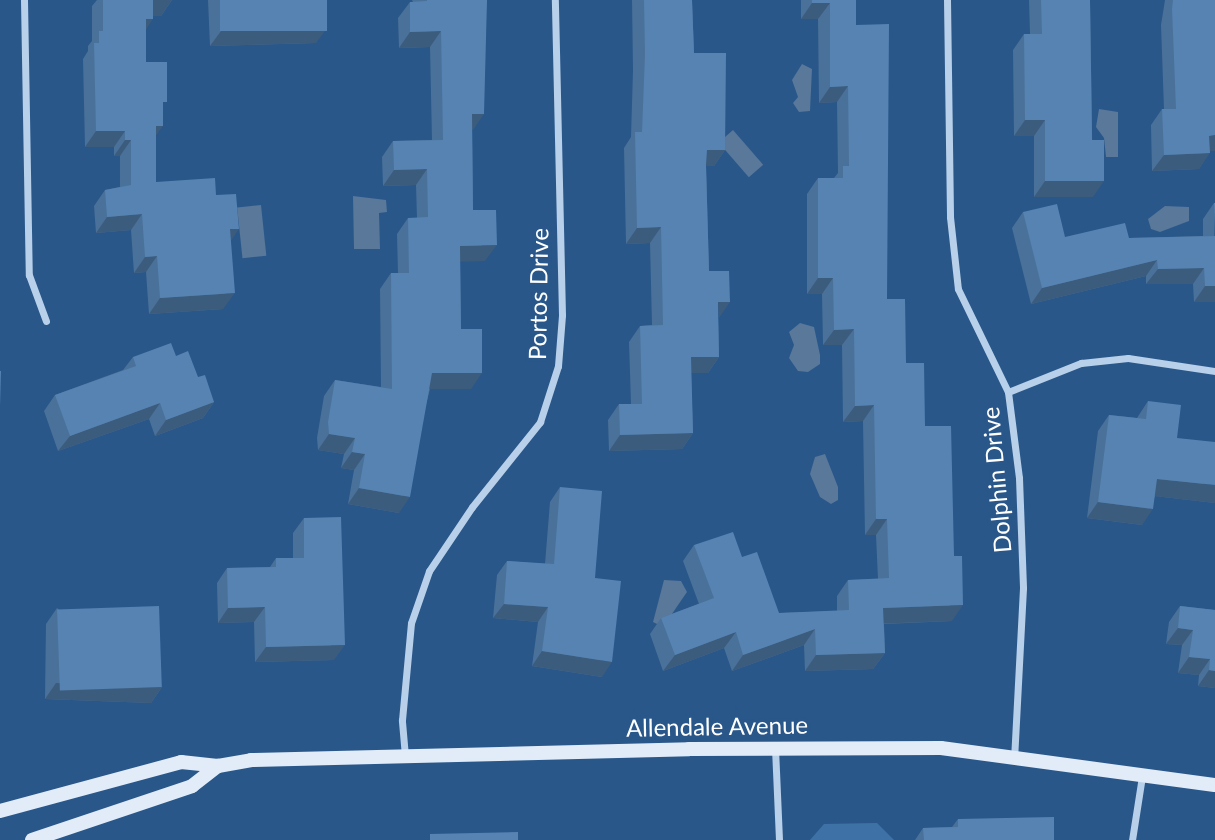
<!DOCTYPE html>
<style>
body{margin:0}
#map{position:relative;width:1215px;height:840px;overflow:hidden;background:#29578a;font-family:Lato,sans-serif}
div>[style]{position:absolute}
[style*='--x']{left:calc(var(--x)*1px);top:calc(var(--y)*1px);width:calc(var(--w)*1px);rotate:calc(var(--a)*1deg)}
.green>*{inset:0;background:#3e72a6}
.water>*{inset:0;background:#59789a;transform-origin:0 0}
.street>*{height:7px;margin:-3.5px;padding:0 3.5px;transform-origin:3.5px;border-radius:3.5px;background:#b8d0e9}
.secondary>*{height:14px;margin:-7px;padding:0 7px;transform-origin:7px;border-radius:7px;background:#e1ecf8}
.wall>*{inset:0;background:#4a7199}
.shaded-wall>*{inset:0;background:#3c5c7d}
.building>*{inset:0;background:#5683b2;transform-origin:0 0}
span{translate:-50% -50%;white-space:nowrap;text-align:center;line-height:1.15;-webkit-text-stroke:7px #29578a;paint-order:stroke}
.street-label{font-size:24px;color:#fff}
</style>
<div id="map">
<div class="green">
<i style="clip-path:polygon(877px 823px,894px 840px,810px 840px,824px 824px)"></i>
</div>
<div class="water">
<i style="clip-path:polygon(802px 64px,812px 69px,810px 111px,799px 112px,793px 103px,798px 97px,792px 80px)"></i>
<i style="clip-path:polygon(1099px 109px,1118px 112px,1118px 157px,1106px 157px,1104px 138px,1096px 127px)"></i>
<i style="left:733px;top:130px;width:46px;height:19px;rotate:49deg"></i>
<i style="clip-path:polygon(353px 196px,386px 200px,387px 212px,379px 213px,380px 249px,354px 249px)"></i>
<i style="left:261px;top:205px;width:51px;height:24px;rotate:84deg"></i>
<i style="clip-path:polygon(1165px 206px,1189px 207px,1189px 221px,1160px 232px,1151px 229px,1148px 219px)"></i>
<i style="clip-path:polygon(800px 323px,814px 327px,820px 355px,820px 364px,808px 372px,798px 371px,789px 358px,794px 345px,789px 332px)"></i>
<i style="clip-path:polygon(825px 454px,838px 487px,838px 500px,831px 504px,820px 497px,810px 474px,815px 457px)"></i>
<i style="clip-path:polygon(664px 580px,681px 581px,687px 592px,663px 627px,653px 622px)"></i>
</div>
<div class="street">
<i style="--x:24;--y:0;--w:275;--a:89"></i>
<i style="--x:29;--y:275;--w:49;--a:69.7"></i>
<i style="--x:947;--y:0;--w:217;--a:89.2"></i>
<i style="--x:950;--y:217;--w:72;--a:83.7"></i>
<i style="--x:958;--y:289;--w:114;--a:64.1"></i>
<i style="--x:1008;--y:392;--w:87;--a:82.7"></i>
<i style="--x:1019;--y:478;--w:110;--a:87.9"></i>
<i style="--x:1023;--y:588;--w:171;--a:93"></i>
<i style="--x:1008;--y:392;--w:79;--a:-21.7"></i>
<i style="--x:1081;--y:363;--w:47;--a:-6.1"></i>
<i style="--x:1128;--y:358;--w:88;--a:8.5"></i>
<i style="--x:775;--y:748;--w:92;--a:87.5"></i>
<i style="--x:405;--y:756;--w:36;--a:-95"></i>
<i style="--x:402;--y:720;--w:97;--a:-84.7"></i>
<i style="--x:411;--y:623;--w:55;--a:-70.9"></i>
<i style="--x:429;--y:571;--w:77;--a:-56.1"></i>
<i style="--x:472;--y:507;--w:109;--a:-51.3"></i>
<i style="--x:540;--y:422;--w:59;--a:-72.2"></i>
<i style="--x:558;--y:366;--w:51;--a:-85.5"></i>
<i style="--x:562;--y:315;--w:315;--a:-91.3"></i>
<i style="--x:1132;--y:840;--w:65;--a:-81.1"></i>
</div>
<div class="secondary">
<i style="--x:0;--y:811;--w:188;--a:-15.1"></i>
<i style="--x:181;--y:762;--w:37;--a:6"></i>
<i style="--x:218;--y:766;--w:34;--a:-10"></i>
<i style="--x:251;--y:760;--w:438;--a:-1.4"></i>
<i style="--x:689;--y:749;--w:252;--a:-0.2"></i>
<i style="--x:941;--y:748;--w:276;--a:7.7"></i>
<i style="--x:32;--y:840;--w:169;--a:-18.6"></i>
<i style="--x:192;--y:786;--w:33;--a:-38"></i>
</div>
<div class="wall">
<i style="clip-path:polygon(97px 0,172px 0,161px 16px,153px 16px,146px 29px,146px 62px,163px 108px,156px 135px,156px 182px,216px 195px,231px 240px,223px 309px,149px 314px,146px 272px,134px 273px,131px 230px,96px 233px,94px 206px,105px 190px,120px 187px,120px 156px,114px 156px,114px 147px,85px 147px,83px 59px,88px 51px,88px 46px,92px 41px,92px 6px)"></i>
<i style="clip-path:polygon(208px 0,327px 0,316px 43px,210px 46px)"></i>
<i style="clip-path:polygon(412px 0,487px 0,473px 130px,472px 130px,473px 210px,485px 261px,460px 261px,461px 329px,471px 389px,430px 389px,399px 513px,348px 504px,354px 470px,341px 468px,344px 454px,318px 450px,317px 438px,324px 396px,335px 380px,381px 387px,380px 289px,391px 273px,398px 273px,397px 234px,408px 218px,417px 218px,416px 185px,383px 186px,382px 157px,393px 141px,432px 140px,430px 47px,399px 48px,398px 18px,410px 2px,413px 2px)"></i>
<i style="clip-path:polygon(632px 0,692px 0,694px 53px,725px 150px,714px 166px,706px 166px,709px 271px,718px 318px,719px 357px,708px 373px,691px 373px,693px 433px,682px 449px,609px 451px,608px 420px,619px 404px,631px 404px,629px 342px,640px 326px,652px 325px,650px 243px,626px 244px,624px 148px,631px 137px,633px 70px)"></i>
<i style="clip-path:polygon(801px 0,856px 0,856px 25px,887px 299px,925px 426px,952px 621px,884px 624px,885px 653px,873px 669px,805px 671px,804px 645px,732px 671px,724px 648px,663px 671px,650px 634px,661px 618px,699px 604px,683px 561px,694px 545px,742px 557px,779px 613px,837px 611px,837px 596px,848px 580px,878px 579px,876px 535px,865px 535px,863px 421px,843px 422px,842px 345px,823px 345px,822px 294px,807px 294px,807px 194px,818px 178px,834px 178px,838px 173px,837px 102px,819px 103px,818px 19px,801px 19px)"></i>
<i style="clip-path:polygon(1029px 0,1090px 0,1093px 197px,1034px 197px,1034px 136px,1014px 136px,1013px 50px,1024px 34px,1030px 34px)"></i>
<i style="clip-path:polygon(1165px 0,1215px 0,1210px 151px,1199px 169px,1152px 171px,1151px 125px,1162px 109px,1164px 109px,1161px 25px)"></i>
<i style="clip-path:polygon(1214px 203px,1215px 302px,1194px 302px,1193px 284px,1146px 284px,1146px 276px,1031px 304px,1012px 228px,1023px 212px,1065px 237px,1129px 238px,1203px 236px,1203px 219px)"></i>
<i style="clip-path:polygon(176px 356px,198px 377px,214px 402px,203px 418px,155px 436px,149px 419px,58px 451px,44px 411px,55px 395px,123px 370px,133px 357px)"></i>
<i style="clip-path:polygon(1148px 401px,1177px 438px,1215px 503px,1155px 496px,1142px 525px,1087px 518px,1098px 431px,1109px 415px,1137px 418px)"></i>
<i style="clip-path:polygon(560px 487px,595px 578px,602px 677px,532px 666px,538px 622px,493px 618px,497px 575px,507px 561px,545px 564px,550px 502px)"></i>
<i style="clip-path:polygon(304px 518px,334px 660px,255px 662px,254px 622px,218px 623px,217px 583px,227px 568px,270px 567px,276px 558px,293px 558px,293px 533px)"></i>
<i style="clip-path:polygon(1180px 606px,1215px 610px,1215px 688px,1198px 686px,1199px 675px,1178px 673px,1182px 645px,1166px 644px,1169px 622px)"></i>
<i style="clip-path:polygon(57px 608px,162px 687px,151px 703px,45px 699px,46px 624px)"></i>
<i style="clip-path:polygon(958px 819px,1054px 840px,915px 840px,923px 828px,952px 827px)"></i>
</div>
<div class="shaded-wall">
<i style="clip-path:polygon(153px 0,172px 0,161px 16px,142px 16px)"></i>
<i style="clip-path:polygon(812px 3px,830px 3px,818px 19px,801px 19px)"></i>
<i style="clip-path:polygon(146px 19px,153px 19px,142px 35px)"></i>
<i style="clip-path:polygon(328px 27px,316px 43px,210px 46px,221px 31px)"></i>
<i style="clip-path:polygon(441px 31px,430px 47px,399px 48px,410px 32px)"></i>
<i style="clip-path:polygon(848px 86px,837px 102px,819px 103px,830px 87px)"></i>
<i style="clip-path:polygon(472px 114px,484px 114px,473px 130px,460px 130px)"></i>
<i style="clip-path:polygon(1025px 120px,1045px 120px,1034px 136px,1014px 136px)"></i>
<i style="clip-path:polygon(156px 126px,163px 126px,151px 142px)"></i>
<i style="clip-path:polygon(96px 131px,125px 131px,114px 147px,85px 147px)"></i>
<i style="clip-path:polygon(1215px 135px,1215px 151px,1198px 151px,1209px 136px)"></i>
<i style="clip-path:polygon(125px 140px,131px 140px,120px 156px,114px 156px)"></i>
<i style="clip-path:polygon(707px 150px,725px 150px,714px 166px,696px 166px)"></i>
<i style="clip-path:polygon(1210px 153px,1199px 169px,1152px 171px,1164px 155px)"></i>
<i style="clip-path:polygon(427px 169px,416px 185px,383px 186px,394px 170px)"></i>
<i style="clip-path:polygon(1045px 181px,1104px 181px,1093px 197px,1034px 197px)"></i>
<i style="clip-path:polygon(142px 214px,131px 230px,96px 233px,107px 217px)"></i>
<i style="clip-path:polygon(661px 227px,650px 243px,626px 244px,637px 228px)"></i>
<i style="clip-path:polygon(230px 229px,239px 229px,228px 245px)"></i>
<i style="clip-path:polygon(497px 245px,485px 261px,449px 262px,460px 246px)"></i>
<i style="clip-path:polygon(157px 256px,146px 272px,134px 273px,145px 257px)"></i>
<i style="clip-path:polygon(1157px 260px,1146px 276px,1031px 304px,1042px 288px)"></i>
<i style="clip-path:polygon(1204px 268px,1193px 284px,1146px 284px,1158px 269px)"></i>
<i style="clip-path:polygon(818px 278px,833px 278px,822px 294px,807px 294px)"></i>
<i style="clip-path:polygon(1205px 286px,1215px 286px,1215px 302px,1194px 302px)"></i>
<i style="clip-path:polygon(235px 293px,223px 309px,149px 314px,160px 298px)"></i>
<i style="clip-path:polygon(718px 302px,730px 302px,719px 318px)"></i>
<i style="clip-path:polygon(854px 329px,842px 345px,823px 345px,834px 330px)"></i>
<i style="clip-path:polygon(691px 357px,719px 357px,708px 373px,680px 373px)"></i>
<i style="clip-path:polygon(432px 373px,482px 373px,471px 389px,421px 389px)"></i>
<i style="clip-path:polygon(214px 402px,203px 418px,155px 436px,166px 420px)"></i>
<i style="clip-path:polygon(160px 403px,149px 419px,58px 451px,70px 436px)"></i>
<i style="clip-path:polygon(874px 405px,863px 421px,843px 422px,855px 406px)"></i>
<i style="clip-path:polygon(693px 433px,682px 449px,609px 451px,620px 435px)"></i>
<i style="clip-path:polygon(329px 434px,355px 438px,344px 454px,318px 450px)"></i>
<i style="clip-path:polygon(352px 452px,365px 454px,354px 470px,341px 468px)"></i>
<i style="clip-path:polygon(1157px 479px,1215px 485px,1215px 503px,1145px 495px)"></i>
<i style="clip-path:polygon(359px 488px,410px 497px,399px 513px,348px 504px)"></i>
<i style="clip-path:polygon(1098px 502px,1153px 509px,1142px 525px,1087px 518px)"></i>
<i style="clip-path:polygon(876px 519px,887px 519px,876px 535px,865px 535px)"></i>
<i style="clip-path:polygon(504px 604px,548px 607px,538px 622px,493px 618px)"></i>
<i style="clip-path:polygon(963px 605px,952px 621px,872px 624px,883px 608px)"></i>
<i style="clip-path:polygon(265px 607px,254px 622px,218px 623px,228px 608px)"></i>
<i style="clip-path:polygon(1178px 628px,1193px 630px,1182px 645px,1166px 644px)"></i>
<i style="clip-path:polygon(815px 629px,804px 645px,732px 671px,743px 655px)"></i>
<i style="clip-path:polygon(736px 632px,724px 648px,663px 671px,675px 655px)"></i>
<i style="clip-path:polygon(345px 645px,334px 660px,255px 662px,266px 647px)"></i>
<i style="clip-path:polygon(542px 651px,612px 662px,602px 677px,532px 666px)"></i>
<i style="clip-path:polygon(885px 653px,873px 669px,805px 671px,816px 655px)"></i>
<i style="clip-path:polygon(1189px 657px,1210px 659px,1199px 675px,1178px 673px)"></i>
<i style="clip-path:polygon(1209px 670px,1215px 671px,1215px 688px,1198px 686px)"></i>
<i style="clip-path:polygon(56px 683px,162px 687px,151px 703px,45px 699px)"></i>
</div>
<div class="building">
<i style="clip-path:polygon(103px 0,172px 0,153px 0,153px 19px,146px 19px,146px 62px,167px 62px,167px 102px,163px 102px,163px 126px,156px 126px,156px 182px,215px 178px,216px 195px,236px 194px,239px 229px,230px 229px,235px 293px,160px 298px,157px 256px,145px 257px,142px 214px,107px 217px,105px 190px,131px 185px,131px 140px,125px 140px,125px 131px,96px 131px,94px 43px,99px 43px,99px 31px,103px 31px)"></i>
<i style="left:220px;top:0;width:107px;height:31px"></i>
<i style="clip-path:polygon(427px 0,487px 0,484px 114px,472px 114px,473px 210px,496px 210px,497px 245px,460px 246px,461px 329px,482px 329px,482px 373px,432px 373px,410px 497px,359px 488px,365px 454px,352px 452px,355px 438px,329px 434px,328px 422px,335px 380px,392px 389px,391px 273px,409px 273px,408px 218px,428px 217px,427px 169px,394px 170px,393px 141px,443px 140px,441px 31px,410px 32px,410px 2px,427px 1px)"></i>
<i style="clip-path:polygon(644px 0,692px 0,694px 53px,726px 53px,725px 150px,707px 150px,706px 165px,709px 271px,729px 271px,730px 302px,718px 302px,719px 357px,691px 357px,693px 433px,620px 435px,619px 404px,642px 404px,640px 326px,663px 325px,661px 227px,637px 228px,635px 132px,642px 132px,645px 54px)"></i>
<i style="clip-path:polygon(812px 0,856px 0,856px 25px,889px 24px,887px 299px,905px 299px,906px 363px,924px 363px,925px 426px,951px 426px,954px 556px,962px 556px,963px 605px,883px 608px,885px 653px,816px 655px,815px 629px,743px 655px,736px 632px,675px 655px,661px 618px,714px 598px,694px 545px,733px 532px,742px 557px,757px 552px,779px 613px,849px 610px,848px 580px,889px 578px,887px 519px,876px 519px,874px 405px,855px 406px,854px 329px,834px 330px,833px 278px,818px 278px,818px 178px,843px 178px,843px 166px,849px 166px,848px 86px,830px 87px,830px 3px,812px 3px)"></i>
<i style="clip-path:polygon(1041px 0,1090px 0,1092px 140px,1104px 140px,1104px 181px,1045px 181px,1045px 120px,1025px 120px,1024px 34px,1042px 34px)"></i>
<i style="clip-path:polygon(1173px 0,1215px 0,1215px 135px,1209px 136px,1210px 153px,1164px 155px,1162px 109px,1176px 109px,1172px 9px)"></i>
<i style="clip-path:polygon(1214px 203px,1215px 203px,1215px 286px,1205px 286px,1204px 268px,1158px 269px,1157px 260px,1042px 288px,1023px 212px,1057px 204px,1065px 237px,1125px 223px,1129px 238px,1215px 236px)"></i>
<i style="clip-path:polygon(171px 343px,176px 356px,188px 351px,198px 377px,205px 375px,214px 402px,166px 420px,160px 403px,70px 436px,55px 395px,136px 366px,133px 357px)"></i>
<i style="clip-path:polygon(0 371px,1px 371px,0 407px)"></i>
<i style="clip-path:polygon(1148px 401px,1181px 405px,1177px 438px,1215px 442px,1215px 485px,1157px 479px,1153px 509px,1098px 502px,1109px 415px,1146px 419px)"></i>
<i style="clip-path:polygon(560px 487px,602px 491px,595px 578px,621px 581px,612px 662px,542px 651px,548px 607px,504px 604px,507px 561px,554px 564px)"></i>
<i style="clip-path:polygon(341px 517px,345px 645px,266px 647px,265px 607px,228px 608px,227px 568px,276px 567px,276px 558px,304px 558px,304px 518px)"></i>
<i style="left:159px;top:606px;width:81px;height:102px;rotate:88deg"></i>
<i style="clip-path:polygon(1180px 606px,1215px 610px,1215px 671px,1209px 670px,1210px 659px,1189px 657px,1193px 630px,1178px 628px)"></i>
<i style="clip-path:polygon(1054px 817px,1054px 840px,924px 840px,923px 828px,958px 827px,958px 819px)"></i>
<i style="clip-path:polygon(518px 832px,518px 840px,430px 840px,430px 834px)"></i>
</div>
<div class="street-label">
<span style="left:538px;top:294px;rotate:-89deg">Portos Drive</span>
<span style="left:996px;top:480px;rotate:-95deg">Dolphin Drive</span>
<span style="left:717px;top:726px;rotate:-1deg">Allendale Avenue</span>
</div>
</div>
